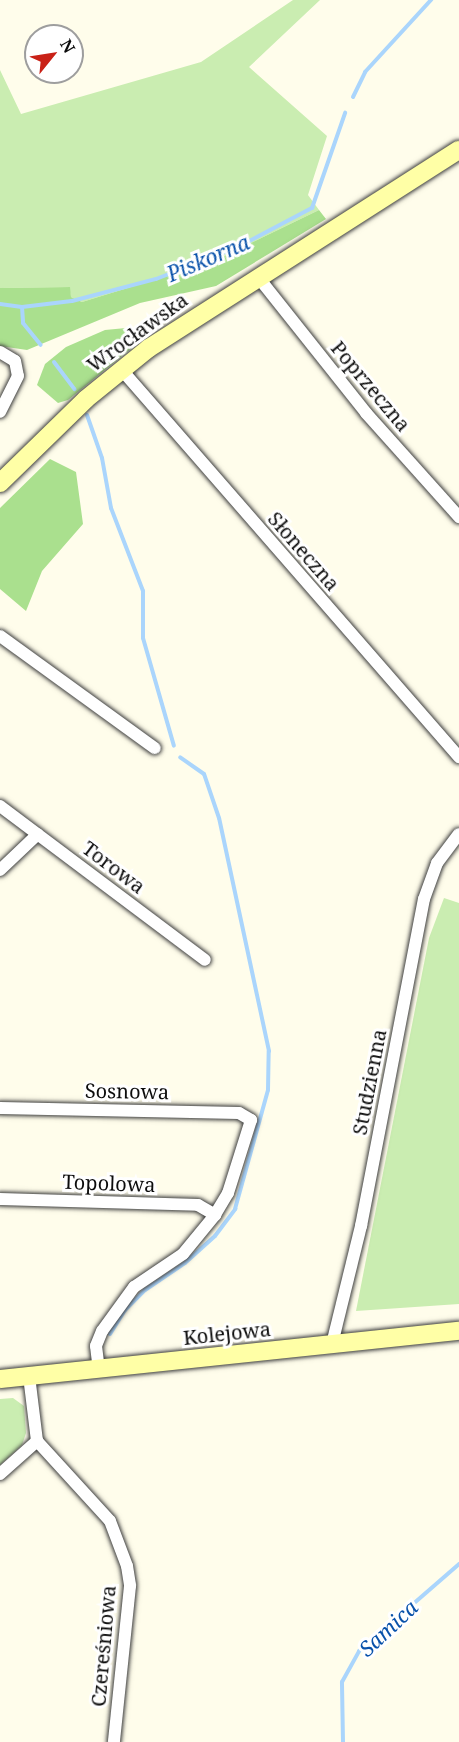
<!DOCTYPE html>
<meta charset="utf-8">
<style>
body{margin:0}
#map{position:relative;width:459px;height:1742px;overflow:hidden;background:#fffdeb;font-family:"Noto Serif",serif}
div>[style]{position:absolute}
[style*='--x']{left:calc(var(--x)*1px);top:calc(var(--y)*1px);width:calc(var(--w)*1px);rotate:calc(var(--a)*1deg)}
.green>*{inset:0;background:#caedb1}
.forest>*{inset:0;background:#aae08e}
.stream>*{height:4px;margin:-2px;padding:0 2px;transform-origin:2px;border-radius:2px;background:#aad5fc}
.roads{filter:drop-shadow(0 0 2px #3f3f3f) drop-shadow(0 0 2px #3f3f3f)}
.street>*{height:12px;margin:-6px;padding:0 6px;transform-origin:6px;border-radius:6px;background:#fff}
.secondary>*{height:18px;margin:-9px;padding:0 9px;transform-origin:9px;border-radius:9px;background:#ffffa6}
span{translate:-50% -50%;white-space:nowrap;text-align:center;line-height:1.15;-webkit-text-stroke:6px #fff;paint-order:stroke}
.street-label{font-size:20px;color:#0c0c0c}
.water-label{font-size:21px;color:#0952aa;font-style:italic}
.north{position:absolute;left:24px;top:24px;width:60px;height:60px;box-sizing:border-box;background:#fff;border:2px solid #9e9e9e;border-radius:50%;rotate:60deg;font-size:16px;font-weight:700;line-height:24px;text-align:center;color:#0c0c0c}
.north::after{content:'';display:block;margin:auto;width:21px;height:27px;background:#c92117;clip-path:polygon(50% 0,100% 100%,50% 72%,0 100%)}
</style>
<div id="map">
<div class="green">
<i style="clip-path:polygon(293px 0,320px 0,249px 67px,327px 136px,308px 195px,319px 210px,212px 262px,82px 302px,71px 297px,69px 287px,0 288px,0 70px,21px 114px,201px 62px)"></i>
<i style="clip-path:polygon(444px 898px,459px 903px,459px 1304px,356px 1311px,429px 938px)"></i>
<i style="clip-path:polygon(13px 1398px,24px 1406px,26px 1433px,22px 1445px,0 1465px,0 1399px)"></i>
</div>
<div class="forest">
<i style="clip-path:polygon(319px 210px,326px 219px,216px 286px,140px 303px,27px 350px,0 346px,0 288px,70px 287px,71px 297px,82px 302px,212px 262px)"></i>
<i style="clip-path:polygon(126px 328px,134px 337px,133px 347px,68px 400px,58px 403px,37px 385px,45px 364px,66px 347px,105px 330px)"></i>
<i style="clip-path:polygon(50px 459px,76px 472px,83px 524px,42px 571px,26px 611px,0 589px,0 508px)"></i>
</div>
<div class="stream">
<i style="--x:353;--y:97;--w:28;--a:-64"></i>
<i style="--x:365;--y:72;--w:98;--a:-47.5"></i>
<i style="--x:0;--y:304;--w:22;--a:8"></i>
<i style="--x:22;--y:307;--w:50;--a:-6.8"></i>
<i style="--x:72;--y:301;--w:87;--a:-14.7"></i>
<i style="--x:156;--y:279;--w:88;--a:-21.3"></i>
<i style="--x:238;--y:247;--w:84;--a:-27.8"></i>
<i style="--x:312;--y:208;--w:101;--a:-70.8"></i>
<i style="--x:22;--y:307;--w:16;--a:86"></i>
<i style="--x:23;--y:323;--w:28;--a:51"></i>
<i style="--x:54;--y:362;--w:34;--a:53"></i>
<i style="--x:87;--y:415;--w:46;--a:70.8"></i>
<i style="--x:102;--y:458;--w:51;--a:79.8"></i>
<i style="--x:111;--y:508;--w:89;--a:68.9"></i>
<i style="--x:143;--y:591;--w:47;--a:90"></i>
<i style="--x:143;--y:638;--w:112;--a:74"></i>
<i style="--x:110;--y:1334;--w:28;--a:-58"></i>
<i style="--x:125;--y:1310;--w:28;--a:-45"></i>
<i style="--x:145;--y:1290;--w:48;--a:-34"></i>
<i style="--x:185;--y:1263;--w:40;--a:-42"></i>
<i style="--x:215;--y:1236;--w:34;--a:-53"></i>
<i style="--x:235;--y:1209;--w:123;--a:-74.5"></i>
<i style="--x:268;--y:1090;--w:39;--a:-89"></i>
<i style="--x:269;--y:1051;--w:238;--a:-102.1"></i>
<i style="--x:219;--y:818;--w:46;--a:-108.8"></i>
<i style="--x:204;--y:774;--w:29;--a:-145"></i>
<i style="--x:343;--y:1742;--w:60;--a:-91"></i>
<i style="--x:342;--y:1682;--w:35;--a:-61"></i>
<i style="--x:359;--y:1651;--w:133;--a:-41"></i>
</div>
<div class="roads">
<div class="street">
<i style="--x:258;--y:277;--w:174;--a:51.5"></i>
<i style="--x:366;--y:413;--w:140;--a:48.2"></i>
<i style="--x:0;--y:352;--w:17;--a:31"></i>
<i style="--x:15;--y:361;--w:15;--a:79"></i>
<i style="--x:18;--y:376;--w:40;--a:116.6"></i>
<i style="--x:121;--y:369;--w:515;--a:48.94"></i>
<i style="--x:0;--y:636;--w:191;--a:35.9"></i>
<i style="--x:0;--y:806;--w:256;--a:36.9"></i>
<i style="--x:0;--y:870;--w:52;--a:-43.5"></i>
<i style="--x:0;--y:1108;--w:239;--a:1.2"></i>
<i style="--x:239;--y:1113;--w:14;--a:30"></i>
<i style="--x:251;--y:1120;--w:77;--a:107.5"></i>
<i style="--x:228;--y:1193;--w:26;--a:121"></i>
<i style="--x:215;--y:1215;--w:50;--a:129.4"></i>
<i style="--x:183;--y:1254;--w:59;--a:146"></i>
<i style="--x:134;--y:1287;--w:54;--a:126"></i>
<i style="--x:102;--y:1331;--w:16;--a:112"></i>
<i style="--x:96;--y:1346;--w:23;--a:83"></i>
<i style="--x:0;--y:1199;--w:198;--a:1.7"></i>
<i style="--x:198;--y:1205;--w:20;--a:30"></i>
<i style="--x:332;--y:1344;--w:122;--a:-76.2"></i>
<i style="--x:361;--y:1226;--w:333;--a:-79.1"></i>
<i style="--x:424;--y:899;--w:38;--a:-70"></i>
<i style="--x:437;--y:863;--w:36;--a:-53"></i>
<i style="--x:37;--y:1441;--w:108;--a:47.6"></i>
<i style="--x:110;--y:1521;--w:48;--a:69.3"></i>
<i style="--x:127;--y:1566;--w:20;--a:81"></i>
<i style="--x:130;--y:1586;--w:157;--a:95.9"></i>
<i style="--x:0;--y:1474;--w:50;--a:-41.7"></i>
<i style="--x:37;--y:1441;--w:65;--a:-97"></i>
</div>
<div class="secondary">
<i style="--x:0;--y:483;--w:120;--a:-44.3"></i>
<i style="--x:86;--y:399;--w:81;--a:-39"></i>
<i style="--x:149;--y:348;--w:368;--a:-32.6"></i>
<i style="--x:0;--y:1379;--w:462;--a:-6"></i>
</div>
</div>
<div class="street-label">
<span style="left:137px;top:332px;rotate:-36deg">Wrocławska</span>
<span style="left:371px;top:386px;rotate:50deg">Poprzeczna</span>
<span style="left:304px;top:551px;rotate:49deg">Słoneczna</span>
<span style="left:114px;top:867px;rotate:37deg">Torowa</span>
<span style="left:369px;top:1082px;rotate:-79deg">Studzienna</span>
<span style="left:127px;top:1091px;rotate:1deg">Sosnowa</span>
<span style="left:109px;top:1183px;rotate:2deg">Topolowa</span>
<span style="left:227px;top:1333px;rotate:-6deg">Kolejowa</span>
<span style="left:103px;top:1646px;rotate:-85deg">Czereśniowa</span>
</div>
<div class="water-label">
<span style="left:208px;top:258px;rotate:-23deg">Piskorna</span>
<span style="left:388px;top:1628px;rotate:-43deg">Samica</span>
</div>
<div class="north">N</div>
</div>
